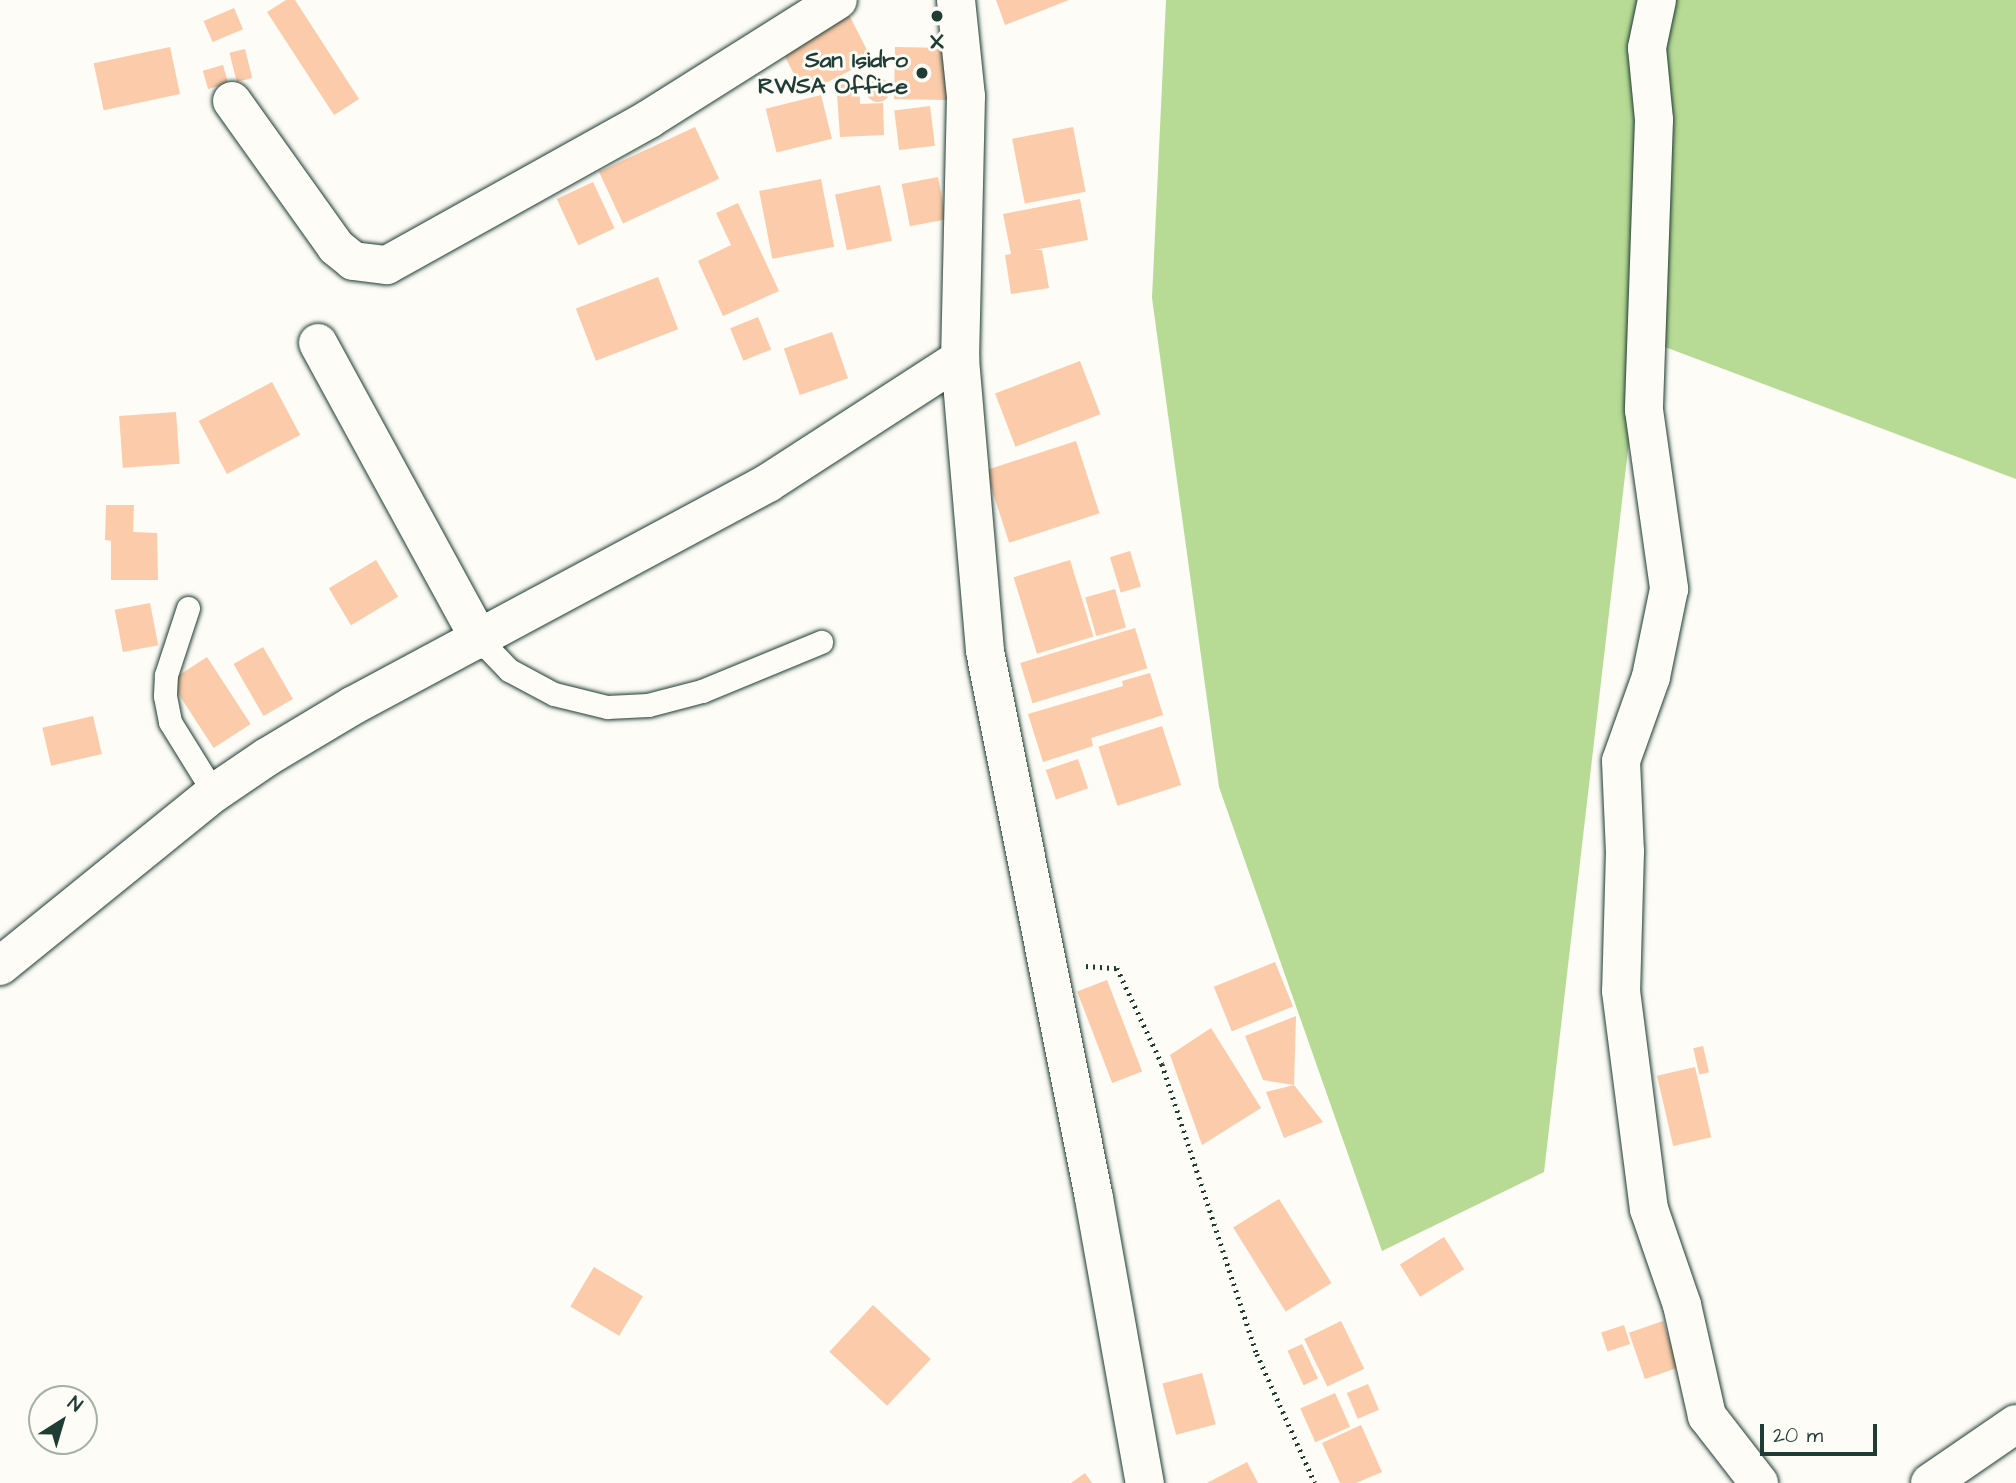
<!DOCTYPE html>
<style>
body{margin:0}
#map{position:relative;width:2016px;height:1483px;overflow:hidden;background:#fdfcf7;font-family:"Architects Daughter",sans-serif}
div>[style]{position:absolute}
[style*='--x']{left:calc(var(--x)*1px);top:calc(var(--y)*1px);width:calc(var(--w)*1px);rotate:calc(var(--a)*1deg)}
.green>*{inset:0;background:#b7da95}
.building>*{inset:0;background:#fbcbaa;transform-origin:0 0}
.round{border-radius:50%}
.path>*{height:4.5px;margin-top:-2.25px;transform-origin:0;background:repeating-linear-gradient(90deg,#1f3d34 0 2px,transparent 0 7px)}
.roads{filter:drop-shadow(0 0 2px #1f3d34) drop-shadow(0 0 2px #1f3d34)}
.lane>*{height:23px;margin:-11.5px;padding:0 11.5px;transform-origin:11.5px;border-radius:11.5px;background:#fdfcf7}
.street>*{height:38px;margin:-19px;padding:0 19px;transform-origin:19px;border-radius:19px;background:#fdfcf7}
.secondary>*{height:38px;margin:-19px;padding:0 19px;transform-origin:19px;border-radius:19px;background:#fdfcf7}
.dots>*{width:19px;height:19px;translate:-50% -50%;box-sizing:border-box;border:4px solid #fdfcf7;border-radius:50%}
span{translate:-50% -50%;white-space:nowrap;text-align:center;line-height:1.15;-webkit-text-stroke:6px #fdfcf7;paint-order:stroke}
.poi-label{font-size:23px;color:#1f3d34;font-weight:700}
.right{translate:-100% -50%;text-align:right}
.north{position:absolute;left:28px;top:1385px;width:70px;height:70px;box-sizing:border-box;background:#fdfcf7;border:2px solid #a4b0a9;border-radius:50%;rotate:37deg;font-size:19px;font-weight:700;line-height:28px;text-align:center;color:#1f3d34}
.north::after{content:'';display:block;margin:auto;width:24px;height:32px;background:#1f3d34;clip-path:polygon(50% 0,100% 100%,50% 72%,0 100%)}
.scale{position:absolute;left:1760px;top:1424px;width:117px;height:32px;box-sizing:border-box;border:4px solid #1f3d34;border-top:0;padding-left:9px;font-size:21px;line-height:24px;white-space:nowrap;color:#1f3d34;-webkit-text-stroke:5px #fdfcf7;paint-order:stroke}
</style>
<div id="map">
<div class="green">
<i style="clip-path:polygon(1166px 0,2016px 0,2016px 479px,1641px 338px,1544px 1172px,1382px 1251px,1219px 787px,1152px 298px)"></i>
</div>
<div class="building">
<i style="clip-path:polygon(286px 0,295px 0,359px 99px,334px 115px,267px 12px)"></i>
<i style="clip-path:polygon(996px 0,1069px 0,1005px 25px)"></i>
<i style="left:845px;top:7px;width:59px;height:76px;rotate:63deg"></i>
<i style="left:234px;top:8px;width:23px;height:33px;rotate:67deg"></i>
<i style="left:170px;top:47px;width:48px;height:78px;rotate:78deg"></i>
<i style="left:895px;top:47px;width:53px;height:52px;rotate:1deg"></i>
<i style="left:245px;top:49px;width:30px;height:16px;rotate:76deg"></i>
<i style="left:223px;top:65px;width:19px;height:21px;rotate:74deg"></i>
<i class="round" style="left:866px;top:78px;width:24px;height:24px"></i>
<i style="clip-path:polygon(859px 79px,860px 104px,883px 103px,884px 135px,840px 137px,836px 80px)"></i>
<i style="left:821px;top:95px;width:45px;height:57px;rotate:76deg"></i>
<i style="left:930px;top:106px;width:40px;height:36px;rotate:83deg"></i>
<i style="left:695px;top:127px;width:57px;height:106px;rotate:65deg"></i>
<i style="left:1073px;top:127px;width:66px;height:62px;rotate:79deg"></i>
<i style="left:938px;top:177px;width:43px;height:37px;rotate:79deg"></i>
<i style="left:821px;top:179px;width:69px;height:63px;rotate:79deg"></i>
<i style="left:593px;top:182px;width:51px;height:40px;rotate:65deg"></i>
<i style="left:880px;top:185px;width:57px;height:46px;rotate:78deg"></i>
<i style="clip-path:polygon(1080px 199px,1088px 240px,1034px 250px,1042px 250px,1049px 288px,1011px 294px,1005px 255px,1011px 254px,1003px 214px)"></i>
<i style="clip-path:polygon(738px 203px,779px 291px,723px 316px,698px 261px,731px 245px,716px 213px)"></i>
<i style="left:658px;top:277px;width:56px;height:88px;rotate:69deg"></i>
<i style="left:758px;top:317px;width:35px;height:30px;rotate:68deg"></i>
<i style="left:832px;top:332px;width:49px;height:51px;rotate:71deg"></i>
<i style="left:1080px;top:361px;width:57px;height:91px;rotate:69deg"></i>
<i style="left:272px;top:382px;width:60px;height:83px;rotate:62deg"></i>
<i style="left:176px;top:412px;width:52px;height:57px;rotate:86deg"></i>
<i style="left:1076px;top:441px;width:76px;height:95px;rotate:72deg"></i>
<i style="clip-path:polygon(106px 505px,134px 505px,133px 532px,157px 533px,158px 580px,111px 580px,111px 541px,105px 540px)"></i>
<i style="left:1130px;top:551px;width:37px;height:21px;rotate:73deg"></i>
<i style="left:376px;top:560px;width:43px;height:55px;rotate:59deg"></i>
<i style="left:1070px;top:560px;width:80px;height:59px;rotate:73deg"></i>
<i style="left:1115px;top:589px;width:40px;height:31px;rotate:74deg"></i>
<i style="left:150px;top:603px;width:43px;height:36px;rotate:79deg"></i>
<i style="left:1135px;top:628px;width:42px;height:120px;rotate:73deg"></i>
<i style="left:263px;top:647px;width:60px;height:34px;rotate:60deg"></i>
<i style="left:207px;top:657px;width:80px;height:44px;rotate:57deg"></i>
<i style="clip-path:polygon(1150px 673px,1163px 715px,1091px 738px,1093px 746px,1043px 762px,1028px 714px,1123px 686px,1122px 681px)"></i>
<i style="left:93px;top:716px;width:39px;height:52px;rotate:77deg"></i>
<i style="left:1162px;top:726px;width:62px;height:67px;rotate:72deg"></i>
<i style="left:1078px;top:759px;width:31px;height:34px;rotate:71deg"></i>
<i style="left:1275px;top:962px;width:48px;height:66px;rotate:68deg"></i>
<i style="left:1107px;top:980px;width:98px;height:32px;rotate:69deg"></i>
<i style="clip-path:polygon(1296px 1016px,1294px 1085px,1263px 1080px,1245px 1036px)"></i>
<i style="clip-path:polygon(1211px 1028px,1261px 1108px,1202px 1145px,1170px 1055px)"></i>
<i style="left:1703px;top:1046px;width:27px;height:10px;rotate:77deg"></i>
<i style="left:1695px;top:1067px;width:72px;height:39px;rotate:77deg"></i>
<i style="clip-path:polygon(1294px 1085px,1323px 1122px,1284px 1138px,1266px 1092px)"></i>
<i style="left:1279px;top:1199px;width:99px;height:54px;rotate:58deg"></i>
<i style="left:1444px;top:1237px;width:38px;height:52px;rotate:58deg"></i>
<i style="left:594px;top:1267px;width:57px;height:46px;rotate:31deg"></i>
<i style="left:873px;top:1305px;width:79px;height:64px;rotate:43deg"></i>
<i style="left:1341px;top:1321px;width:53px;height:41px;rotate:64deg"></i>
<i style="left:1663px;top:1321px;width:49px;height:36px;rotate:71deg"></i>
<i style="left:1624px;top:1325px;width:20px;height:24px;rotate:72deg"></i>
<i style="left:1302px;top:1344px;width:38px;height:16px;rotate:65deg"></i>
<i style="left:1202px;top:1373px;width:53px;height:41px;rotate:75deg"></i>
<i style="left:1368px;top:1384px;width:28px;height:23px;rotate:67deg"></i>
<i style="left:1335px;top:1393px;width:37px;height:38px;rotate:66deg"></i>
<i style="clip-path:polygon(1361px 1425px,1382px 1472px,1356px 1483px,1340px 1483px,1322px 1443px)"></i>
<i style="clip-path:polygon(1247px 1462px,1258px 1483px,1207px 1483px)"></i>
<i style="clip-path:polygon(1085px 1473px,1092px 1483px,1071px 1483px)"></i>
</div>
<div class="path">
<i style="--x:1086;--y:966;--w:31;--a:4"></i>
<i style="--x:1117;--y:968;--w:106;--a:64.9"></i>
<i style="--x:1162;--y:1064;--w:305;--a:71.9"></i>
<i style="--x:1257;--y:1354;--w:141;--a:65.8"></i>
</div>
<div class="roads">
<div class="lane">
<i style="--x:188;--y:608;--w:71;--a:108.2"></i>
<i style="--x:166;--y:675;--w:21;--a:93"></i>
<i style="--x:165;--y:696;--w:26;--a:79"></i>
<i style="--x:170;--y:722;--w:84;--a:58.2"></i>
<i style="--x:480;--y:640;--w:42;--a:46"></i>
<i style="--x:509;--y:670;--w:51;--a:28.1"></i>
<i style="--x:554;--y:694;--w:55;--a:13.8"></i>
<i style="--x:607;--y:707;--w:41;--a:-2.8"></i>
<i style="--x:648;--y:705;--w:56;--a:-14.5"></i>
<i style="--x:702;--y:691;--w:129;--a:-22.4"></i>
</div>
<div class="street">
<i style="--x:1657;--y:0;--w:49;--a:101.8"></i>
<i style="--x:1647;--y:48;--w:72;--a:84.4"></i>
<i style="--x:1654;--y:120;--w:290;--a:92"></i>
<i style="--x:1644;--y:410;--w:181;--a:82"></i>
<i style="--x:1669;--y:589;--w:90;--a:101.6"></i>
<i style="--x:1651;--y:677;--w:89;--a:109.7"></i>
<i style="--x:1621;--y:761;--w:90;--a:87.5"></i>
<i style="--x:1625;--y:851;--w:140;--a:91.6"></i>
<i style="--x:1621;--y:991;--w:220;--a:82.7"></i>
<i style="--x:1649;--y:1209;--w:102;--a:71"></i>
<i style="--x:1682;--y:1305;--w:114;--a:77.3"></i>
<i style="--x:1707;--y:1416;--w:85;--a:52.2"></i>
<i style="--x:232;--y:101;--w:179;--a:54.5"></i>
<i style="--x:336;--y:247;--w:22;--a:39"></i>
<i style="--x:353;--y:261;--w:34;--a:7"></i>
<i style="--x:387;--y:265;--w:300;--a:-29.1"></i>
<i style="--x:649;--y:119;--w:223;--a:-32.2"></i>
<i style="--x:318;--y:343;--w:338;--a:61.4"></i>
<i style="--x:0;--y:966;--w:275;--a:-39"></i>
<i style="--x:214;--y:793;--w:64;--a:-34.2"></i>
<i style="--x:267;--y:757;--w:101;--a:-30.9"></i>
<i style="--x:354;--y:705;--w:470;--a:-28.2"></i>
<i style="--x:768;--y:483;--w:229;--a:-32.9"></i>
<i style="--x:1930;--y:1483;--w:104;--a:-34.5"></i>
</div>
<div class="secondary">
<i style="--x:956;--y:0;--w:97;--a:84.1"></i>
<i style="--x:966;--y:96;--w:263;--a:91.3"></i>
<i style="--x:960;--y:359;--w:293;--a:85.1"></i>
<i style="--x:985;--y:651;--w:558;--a:78.73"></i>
<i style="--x:1094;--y:1198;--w:290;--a:79.9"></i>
</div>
</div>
<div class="dots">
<i style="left:937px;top:16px;background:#1f3d34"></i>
<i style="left:922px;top:73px;background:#1f3d34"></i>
</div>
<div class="poi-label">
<span style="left:937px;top:41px">X</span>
<span class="right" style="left:908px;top:73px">San Isidro<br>RWSA Office</span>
</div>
<div class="north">N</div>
<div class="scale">20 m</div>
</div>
